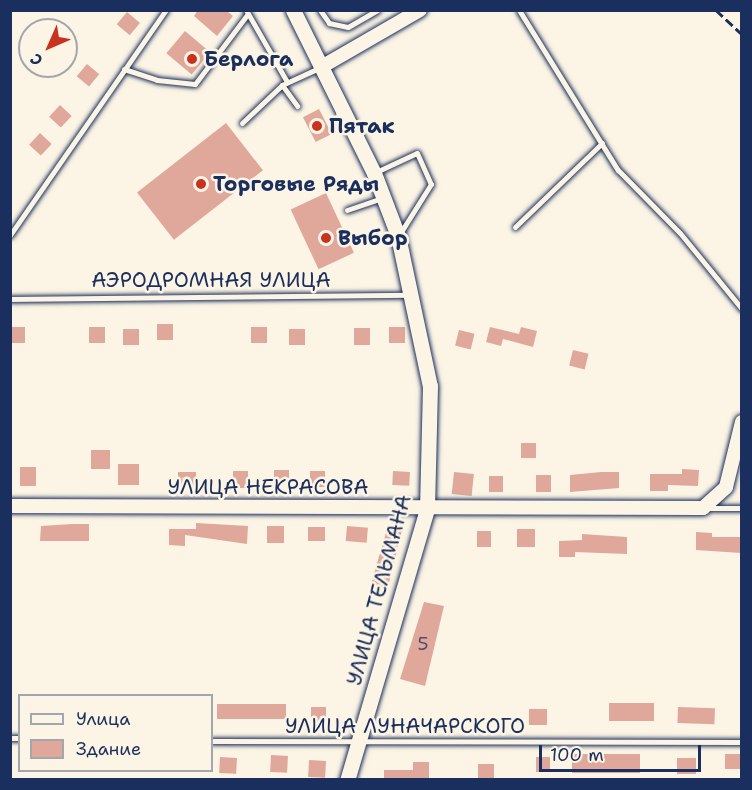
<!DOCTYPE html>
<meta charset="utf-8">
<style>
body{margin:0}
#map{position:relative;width:752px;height:790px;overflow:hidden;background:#fcf5e5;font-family:"Shantell Sans",sans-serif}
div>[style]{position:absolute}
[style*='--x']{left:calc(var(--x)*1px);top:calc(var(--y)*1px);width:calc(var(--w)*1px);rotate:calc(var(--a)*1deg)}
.building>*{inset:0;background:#e0a89a;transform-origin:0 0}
.roads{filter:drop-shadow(0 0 2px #1b2f5e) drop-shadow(0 0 2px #1b2f5e)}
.service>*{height:5px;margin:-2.5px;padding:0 2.5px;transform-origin:2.5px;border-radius:2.5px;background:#fcf5e5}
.tertiary>*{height:14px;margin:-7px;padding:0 7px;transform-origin:7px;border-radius:7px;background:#fcf5e5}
.secondary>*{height:15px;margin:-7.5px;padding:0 7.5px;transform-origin:7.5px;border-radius:7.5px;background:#fcf5e5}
.rail>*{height:3px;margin-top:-1.5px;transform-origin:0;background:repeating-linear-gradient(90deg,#1b2f5e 0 9px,transparent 0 13.5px)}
.dots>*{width:16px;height:16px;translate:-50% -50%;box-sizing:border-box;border:3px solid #fcf5e5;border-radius:50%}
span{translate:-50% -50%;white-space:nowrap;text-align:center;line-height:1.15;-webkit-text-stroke:5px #fcf5e5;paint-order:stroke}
.number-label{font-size:18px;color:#4c4d6d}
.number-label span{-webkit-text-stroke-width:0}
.poi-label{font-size:21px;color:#1b2f5e;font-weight:700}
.left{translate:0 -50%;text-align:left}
.street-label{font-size:21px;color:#1b2f5e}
.frame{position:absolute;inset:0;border:12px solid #1b2f5e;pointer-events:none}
.legend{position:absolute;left:18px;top:694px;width:195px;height:78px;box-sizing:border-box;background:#fcf5e5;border:2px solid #a2a6af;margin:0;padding:8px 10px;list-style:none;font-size:18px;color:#1b2f5e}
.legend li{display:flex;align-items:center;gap:12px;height:30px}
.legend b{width:30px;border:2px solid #a2a6af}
.north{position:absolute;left:18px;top:18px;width:60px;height:60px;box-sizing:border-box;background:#fcf5e5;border:2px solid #a2a6af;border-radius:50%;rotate:225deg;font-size:16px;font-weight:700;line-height:24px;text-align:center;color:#1b2f5e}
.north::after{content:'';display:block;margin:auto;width:21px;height:27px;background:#c8321e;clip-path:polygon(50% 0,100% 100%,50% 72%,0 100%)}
.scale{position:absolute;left:539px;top:745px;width:162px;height:27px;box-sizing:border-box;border:3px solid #1b2f5e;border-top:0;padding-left:8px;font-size:18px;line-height:21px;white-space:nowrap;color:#1b2f5e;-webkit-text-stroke:4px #fcf5e5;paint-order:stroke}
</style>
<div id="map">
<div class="building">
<i style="clip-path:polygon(198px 10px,226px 10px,233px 16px,217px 36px,194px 16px)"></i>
<i style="left:127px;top:12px;width:17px;height:16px;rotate:40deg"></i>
<i style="left:185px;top:31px;width:33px;height:29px;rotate:40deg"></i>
<i style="left:87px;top:64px;width:16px;height:16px;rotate:40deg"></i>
<i style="left:60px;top:105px;width:16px;height:16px;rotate:43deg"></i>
<i style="left:319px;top:109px;width:28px;height:18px;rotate:63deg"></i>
<i style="left:226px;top:123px;width:60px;height:113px;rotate:52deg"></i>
<i style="left:40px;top:133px;width:16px;height:16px;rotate:43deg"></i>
<i style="left:326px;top:193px;width:66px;height:39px;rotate:65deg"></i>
<i style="left:157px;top:324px;width:16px;height:16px"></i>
<i style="left:10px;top:327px;width:15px;height:16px"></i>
<i style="left:89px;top:327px;width:16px;height:16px"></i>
<i style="left:251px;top:327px;width:16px;height:16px"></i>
<i style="left:389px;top:327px;width:16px;height:16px"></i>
<i style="clip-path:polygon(490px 327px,519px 334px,521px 327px,537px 331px,533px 347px,503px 339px,501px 346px,486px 342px)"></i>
<i style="left:354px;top:328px;width:16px;height:17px"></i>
<i style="left:123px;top:329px;width:16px;height:16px"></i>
<i style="left:289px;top:329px;width:16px;height:16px"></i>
<i style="left:459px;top:330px;width:16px;height:16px;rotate:14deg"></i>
<i style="left:573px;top:350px;width:16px;height:16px;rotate:14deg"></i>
<i style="left:521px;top:443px;width:15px;height:15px"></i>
<i style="left:91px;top:450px;width:19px;height:19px"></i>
<i style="left:139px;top:464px;width:21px;height:21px;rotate:90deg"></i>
<i style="left:20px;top:467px;width:16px;height:19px"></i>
<i style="clip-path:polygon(682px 469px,699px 470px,698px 486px,668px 485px,668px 491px,650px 491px,650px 474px,682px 474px)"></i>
<i style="left:274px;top:470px;width:15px;height:13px"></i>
<i style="left:233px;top:471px;width:15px;height:17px"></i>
<i style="left:310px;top:471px;width:15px;height:16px"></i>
<i style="left:393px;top:471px;width:17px;height:14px;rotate:3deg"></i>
<i style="left:178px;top:472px;width:18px;height:14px"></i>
<i style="left:454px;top:472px;width:20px;height:22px;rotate:6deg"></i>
<i style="clip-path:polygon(601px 472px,619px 472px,619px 488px,570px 492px,570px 475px)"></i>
<i style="left:536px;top:475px;width:15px;height:17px"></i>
<i style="left:489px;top:476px;width:14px;height:16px"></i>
<i style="clip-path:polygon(196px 523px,248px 526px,247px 544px,185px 535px,185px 546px,169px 545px,169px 529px,196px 529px)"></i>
<i style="clip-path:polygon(72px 524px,89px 524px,89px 541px,40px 541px,41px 526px)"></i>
<i style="left:267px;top:526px;width:17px;height:17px"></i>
<i style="left:347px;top:526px;width:21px;height:15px;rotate:5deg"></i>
<i style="clip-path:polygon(388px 526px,402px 530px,387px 591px,371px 584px)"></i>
<i style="left:308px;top:527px;width:17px;height:14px"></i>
<i style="left:517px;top:529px;width:18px;height:18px"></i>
<i style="left:477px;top:531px;width:14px;height:16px"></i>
<i style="clip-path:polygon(696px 532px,712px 533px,712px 537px,741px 537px,741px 553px,696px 550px)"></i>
<i style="clip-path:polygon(582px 534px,627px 537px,627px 554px,575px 552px,575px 557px,559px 557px,559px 541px,582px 540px)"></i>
<i style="clip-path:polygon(424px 602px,444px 606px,425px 686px,400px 679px)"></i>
<i style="left:654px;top:703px;width:18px;height:45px;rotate:90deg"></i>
<i style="left:217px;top:704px;width:69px;height:15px"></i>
<i style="left:311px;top:707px;width:15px;height:17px"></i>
<i style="left:678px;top:707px;width:37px;height:16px;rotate:2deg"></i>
<i style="left:529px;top:709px;width:18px;height:16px"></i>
<i style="left:640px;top:754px;width:19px;height:68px;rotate:90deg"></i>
<i style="left:725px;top:754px;width:16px;height:15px"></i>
<i style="left:271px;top:755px;width:17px;height:17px;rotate:3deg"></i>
<i style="left:220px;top:757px;width:17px;height:16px;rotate:3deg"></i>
<i style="left:536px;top:757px;width:14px;height:15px"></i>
<i style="left:677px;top:758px;width:19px;height:16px"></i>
<i style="left:309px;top:760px;width:17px;height:17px;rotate:3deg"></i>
<i style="clip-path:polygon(413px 762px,429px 762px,429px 778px,384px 780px,384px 770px,413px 770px)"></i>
<i style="left:478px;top:764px;width:16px;height:15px"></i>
</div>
<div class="roads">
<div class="service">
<i style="--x:246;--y:10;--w:83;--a:60.3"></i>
<i style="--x:320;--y:10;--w:16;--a:55"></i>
<i style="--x:329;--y:23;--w:19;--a:12"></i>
<i style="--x:348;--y:27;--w:34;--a:-30"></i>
<i style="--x:519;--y:10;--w:188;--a:58.3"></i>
<i style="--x:618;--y:170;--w:88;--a:45.5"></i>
<i style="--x:680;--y:233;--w:98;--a:50.8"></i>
<i style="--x:124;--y:69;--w:35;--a:18"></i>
<i style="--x:157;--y:80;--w:38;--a:6"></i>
<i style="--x:195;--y:84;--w:86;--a:-53"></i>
<i style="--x:282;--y:85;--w:26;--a:54"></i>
<i style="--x:242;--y:123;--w:55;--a:-43.5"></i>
<i style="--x:282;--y:85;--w:41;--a:-24.7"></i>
<i style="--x:376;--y:172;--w:45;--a:-24.9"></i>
<i style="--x:417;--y:153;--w:34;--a:66"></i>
<i style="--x:431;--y:184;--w:60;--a:122.1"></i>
<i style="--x:347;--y:210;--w:36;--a:-19"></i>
<i style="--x:515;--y:227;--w:121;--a:-44"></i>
<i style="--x:10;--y:235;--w:274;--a:-55.3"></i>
<i style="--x:10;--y:299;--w:400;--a:-0.6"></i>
<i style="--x:707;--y:508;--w:35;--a:0"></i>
<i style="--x:10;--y:738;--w:10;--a:0"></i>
<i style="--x:212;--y:741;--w:530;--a:0.11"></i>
</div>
<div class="tertiary">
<i style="--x:323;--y:66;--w:112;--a:-30"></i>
<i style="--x:10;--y:506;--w:693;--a:0.17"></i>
<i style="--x:703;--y:508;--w:31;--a:-42"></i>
<i style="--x:726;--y:487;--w:67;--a:-76.2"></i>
</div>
<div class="secondary">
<i style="--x:293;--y:10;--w:182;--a:63.6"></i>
<i style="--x:374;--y:173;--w:67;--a:69.1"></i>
<i style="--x:398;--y:236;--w:153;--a:78"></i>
<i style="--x:430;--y:386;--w:123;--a:91.4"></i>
<i style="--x:427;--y:509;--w:283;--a:106.4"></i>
</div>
</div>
<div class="rail">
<i style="--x:716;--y:10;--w:35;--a:43"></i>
</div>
<div class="dots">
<i style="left:192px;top:59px;background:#c8321e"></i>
<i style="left:317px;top:126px;background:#c8321e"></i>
<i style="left:201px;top:184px;background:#c8321e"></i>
<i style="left:326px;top:238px;background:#c8321e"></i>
</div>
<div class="number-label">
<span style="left:423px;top:644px">5</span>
</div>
<div class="poi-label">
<span class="left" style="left:204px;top:59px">Берлога</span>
<span class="left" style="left:329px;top:126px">Пятак</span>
<span class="left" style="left:213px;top:184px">Торговые Ряды</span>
<span class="left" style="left:338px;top:238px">Выбор</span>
</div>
<div class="street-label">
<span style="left:211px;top:280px">АЭРОДРОМНАЯ УЛИЦА</span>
<span style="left:268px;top:487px">УЛИЦА НЕКРАСОВА</span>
<span style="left:379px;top:590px;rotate:-75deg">УЛИЦА ТЕЛЬМАНА</span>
<span style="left:405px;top:726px">УЛИЦА ЛУНАЧАРСКОГО</span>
</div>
<div class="frame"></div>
<ul class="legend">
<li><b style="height:8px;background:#fcf5e5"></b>Улица</li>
<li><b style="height:16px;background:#e0a89a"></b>Здание</li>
</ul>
<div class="north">С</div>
<div class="scale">100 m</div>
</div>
